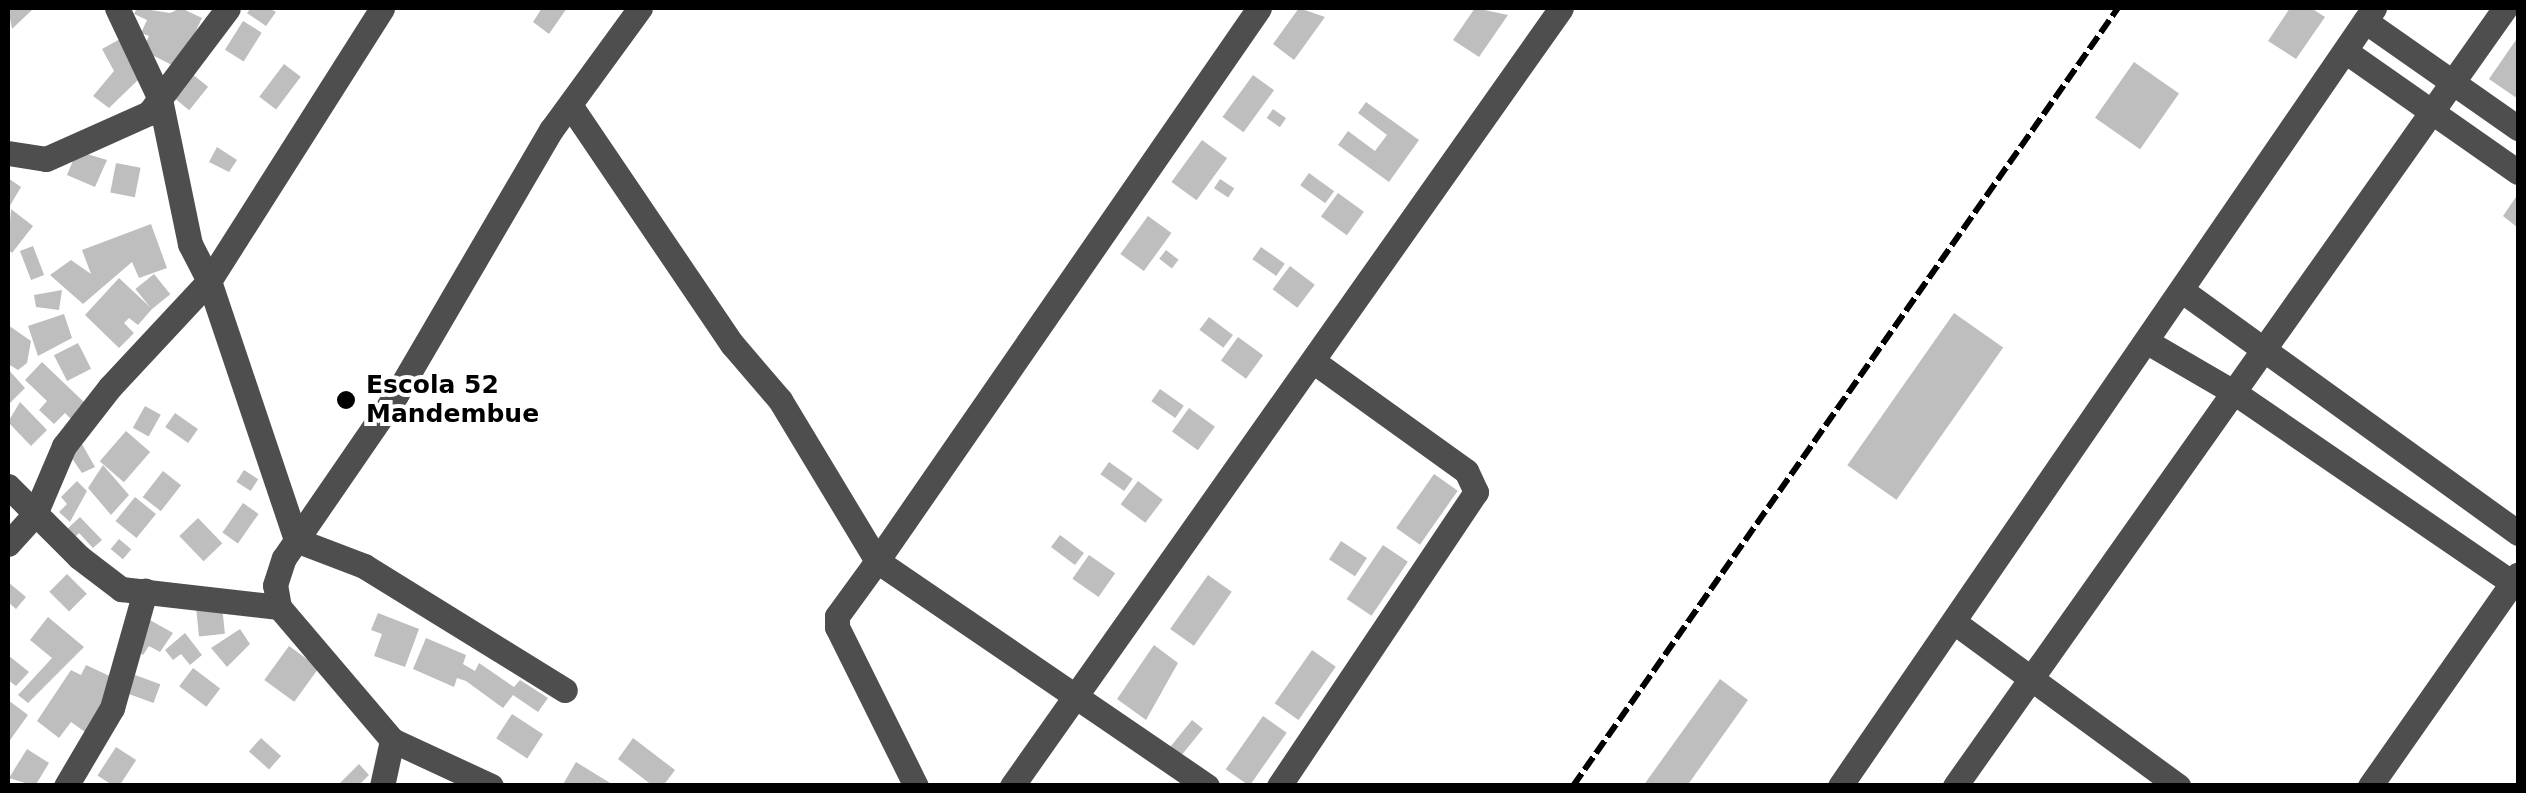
<!DOCTYPE html>
<style>
body{margin:0}
#map{position:relative;width:2526px;height:793px;overflow:hidden;background:#fff;font-family:"DejaVu Sans",sans-serif}
div>[style]{position:absolute}
[style*='--x']{left:calc(var(--x)*1px);top:calc(var(--y)*1px);width:calc(var(--w)*1px);rotate:calc(var(--a)*1deg)}
.building>*{inset:0;background:#bebebe;transform-origin:0 0}
.minor>*{height:25px;margin:-12.5px;padding:0 12.5px;transform-origin:12.5px;border-radius:12.5px;background:#4e4e4e}
.rail>*{height:6px;margin-top:-3px;transform-origin:0;background:repeating-linear-gradient(90deg,#000 0 15px,transparent 0 20px)}
.dots>*{width:28px;height:28px;translate:-50% -50%;box-sizing:border-box;border:5px solid #fff;border-radius:50%}
span{translate:-50% -50%;white-space:nowrap;text-align:center;line-height:1.15;-webkit-text-stroke:8px #fff;paint-order:stroke}
.poi-label{font-size:25px;color:#000;font-weight:700}
.left{translate:0 -50%;text-align:left}
.frame{position:absolute;inset:0;border:10px solid #000;pointer-events:none}
</style>
<div id="map">
<div class="building">
<i style="clip-path:polygon(8px 8px,34px 8px,12px 29px)"></i>
<i style="clip-path:polygon(137px 8px,170px 13px,181px 8px,202px 18px,178px 68px,142px 50px,149px 36px,141px 33px,147px 20px,134px 14px)"></i>
<i style="clip-path:polygon(251px 8px,269px 8px,276px 12px,266px 26px,247px 13px)"></i>
<i style="clip-path:polygon(542px 8px,567px 8px,549px 34px,533px 22px)"></i>
<i style="clip-path:polygon(1299px 8px,1325px 17px,1294px 60px,1273px 44px)"></i>
<i style="clip-path:polygon(1475px 8px,1508px 15px,1479px 57px,1453px 40px)"></i>
<i style="clip-path:polygon(2290px 8px,2311px 8px,2325px 17px,2296px 59px,2268px 41px)"></i>
<i style="left:243px;top:21px;width:22px;height:34px;rotate:32deg"></i>
<i style="clip-path:polygon(2518px 37px,2518px 99px,2489px 79px)"></i>
<i style="clip-path:polygon(120px 39px,140px 78px,109px 108px,93px 96px,114px 71px,102px 49px)"></i>
<i style="left:2134px;top:62px;width:55px;height:68px;rotate:35deg"></i>
<i style="left:284px;top:64px;width:21px;height:41px;rotate:37deg"></i>
<i style="left:191px;top:73px;width:22px;height:30px;rotate:39deg"></i>
<i style="left:1253px;top:75px;width:26px;height:52px;rotate:36deg"></i>
<i style="clip-path:polygon(1366px 102px,1419px 140px,1389px 182px,1338px 145px,1348px 131px,1375px 151px,1387px 135px,1358px 113px)"></i>
<i style="left:1273px;top:109px;width:16px;height:11px;rotate:35deg"></i>
<i style="left:1202px;top:140px;width:31px;height:52px;rotate:36deg"></i>
<i style="clip-path:polygon(217px 147px,237px 160px,229px 172px,209px 162px)"></i>
<i style="clip-path:polygon(77px 151px,107px 160px,95px 187px,67px 175px)"></i>
<i style="left:116px;top:163px;width:25px;height:30px;rotate:11deg"></i>
<i style="left:1309px;top:173px;width:31px;height:15px;rotate:36deg"></i>
<i style="clip-path:polygon(8px 178px,21px 187px,8px 209px)"></i>
<i style="left:1220px;top:179px;width:17px;height:11px;rotate:33deg"></i>
<i style="left:1338px;top:193px;width:32px;height:29px;rotate:36deg"></i>
<i style="clip-path:polygon(2518px 194px,2518px 228px,2503px 216px)"></i>
<i style="clip-path:polygon(11px 209px,33px 226px,12px 253px,8px 249px)"></i>
<i style="left:1148px;top:216px;width:29px;height:47px;rotate:36deg"></i>
<i style="clip-path:polygon(151px 224px,167px 268px,139px 278px,132px 262px,83px 304px,50px 275px,71px 260px,91px 274px,82px 250px)"></i>
<i style="left:33px;top:246px;width:31px;height:14px;rotate:69deg"></i>
<i style="left:1261px;top:247px;width:29px;height:15px;rotate:35deg"></i>
<i style="left:1166px;top:250px;width:16px;height:11px;rotate:38deg"></i>
<i style="left:1290px;top:266px;width:31px;height:29px;rotate:37deg"></i>
<i style="left:154px;top:274px;width:26px;height:24px;rotate:51deg"></i>
<i style="clip-path:polygon(119px 278px,152px 309px,138px 325px,129px 318px,124px 323px,134px 333px,119px 348px,85px 315px)"></i>
<i style="clip-path:polygon(62px 290px,59px 310px,36px 307px,34px 295px)"></i>
<i style="left:1954px;top:313px;width:60px;height:186px;rotate:35deg"></i>
<i style="clip-path:polygon(64px 314px,72px 338px,38px 356px,28px 326px)"></i>
<i style="left:1209px;top:317px;width:30px;height:16px;rotate:37deg"></i>
<i style="clip-path:polygon(8px 325px,31px 341px,27px 363px,18px 370px,8px 364px)"></i>
<i style="left:1238px;top:337px;width:31px;height:29px;rotate:36deg"></i>
<i style="left:78px;top:343px;width:29px;height:27px;rotate:63deg"></i>
<i style="clip-path:polygon(42px 362px,86px 404px,71px 419px,65px 413px,54px 424px,39px 410px,47px 401px,25px 380px)"></i>
<i style="clip-path:polygon(8px 369px,25px 388px,8px 405px)"></i>
<i style="left:1160px;top:389px;width:29px;height:15px;rotate:35deg"></i>
<i style="clip-path:polygon(20px 402px,47px 430px,31px 446px,8px 422px)"></i>
<i style="left:145px;top:406px;width:18px;height:25px;rotate:29deg"></i>
<i style="left:1189px;top:408px;width:32px;height:29px;rotate:36deg"></i>
<i style="left:175px;top:413px;width:28px;height:17px;rotate:35deg"></i>
<i style="left:126px;top:431px;width:32px;height:40px;rotate:41deg"></i>
<i style="clip-path:polygon(82px 444px,95px 467px,82px 473px,69px 454px)"></i>
<i style="left:1109px;top:462px;width:29px;height:15px;rotate:35deg"></i>
<i style="clip-path:polygon(103px 465px,129px 495px,111px 515px,88px 488px)"></i>
<i style="left:244px;top:470px;width:17px;height:14px;rotate:33deg"></i>
<i style="left:163px;top:471px;width:23px;height:33px;rotate:38deg"></i>
<i style="left:1434px;top:474px;width:29px;height:66px;rotate:35deg"></i>
<i style="clip-path:polygon(77px 481px,87px 491px,70px 522px,59px 512px,67px 504px,61px 497px)"></i>
<i style="left:1138px;top:481px;width:31px;height:29px;rotate:37deg"></i>
<i style="left:135px;top:497px;width:27px;height:31px;rotate:39deg"></i>
<i style="left:243px;top:503px;width:19px;height:36px;rotate:35deg"></i>
<i style="clip-path:polygon(80px 517px,102px 540px,93px 548px,79px 533px,73px 539px,65px 531px)"></i>
<i style="left:198px;top:518px;width:35px;height:26px;rotate:46deg"></i>
<i style="left:1060px;top:535px;width:30px;height:15px;rotate:37deg"></i>
<i style="left:119px;top:539px;width:16px;height:13px;rotate:40deg"></i>
<i style="left:1341px;top:541px;width:31px;height:22px;rotate:33deg"></i>
<i style="left:1383px;top:545px;width:30px;height:65px;rotate:34deg"></i>
<i style="left:1089px;top:555px;width:32px;height:29px;rotate:35deg"></i>
<i style="left:67px;top:574px;width:28px;height:25px;rotate:45deg"></i>
<i style="left:1208px;top:575px;width:29px;height:66px;rotate:35deg"></i>
<i style="clip-path:polygon(8px 582px,26px 597px,16px 609px,8px 602px)"></i>
<i style="left:222px;top:606px;width:28px;height:26px;rotate:84deg"></i>
<i style="clip-path:polygon(378px 613px,419px 629px,405px 667px,374px 656px,382px 634px,371px 630px)"></i>
<i style="clip-path:polygon(48px 617px,84px 647px,28px 703px,18px 695px,52px 658px,30px 640px)"></i>
<i style="clip-path:polygon(150px 620px,173px 633px,160px 652px,149px 646px,143px 655px,132px 648px)"></i>
<i style="clip-path:polygon(240px 629px,250px 644px,227px 667px,211px 648px)"></i>
<i style="clip-path:polygon(185px 633px,202px 655px,190px 665px,181px 654px,173px 660px,165px 650px)"></i>
<i style="clip-path:polygon(426px 638px,466px 655px,463px 664px,475px 671px,479px 663px,514px 687px,520px 680px,548px 698px,538px 712px,513px 695px,503px 708px,466px 681px,457px 678px,454px 687px,413px 669px)"></i>
<i style="clip-path:polygon(1154px 645px,1178px 663px,1146px 720px,1117px 699px)"></i>
<i style="left:289px;top:646px;width:37px;height:42px;rotate:36deg"></i>
<i style="left:1312px;top:650px;width:29px;height:65px;rotate:35deg"></i>
<i style="clip-path:polygon(8px 655px,29px 672px,16px 686px,8px 680px)"></i>
<i style="clip-path:polygon(86px 665px,116px 679px,85px 732px,71px 722px,59px 738px,37px 721px,71px 670px,81px 675px)"></i>
<i style="left:193px;top:668px;width:34px;height:23px;rotate:37deg"></i>
<i style="left:135px;top:675px;width:27px;height:20px;rotate:20deg"></i>
<i style="clip-path:polygon(1720px 679px,1748px 700px,1687px 786px,1643px 786px)"></i>
<i style="clip-path:polygon(8px 700px,28px 715px,8px 743px)"></i>
<i style="left:512px;top:714px;width:37px;height:29px;rotate:33deg"></i>
<i style="left:1263px;top:716px;width:29px;height:65px;rotate:35deg"></i>
<i style="left:1192px;top:720px;width:14px;height:34px;rotate:39deg"></i>
<i style="left:261px;top:738px;width:27px;height:18px;rotate:42deg"></i>
<i style="clip-path:polygon(633px 738px,675px 770px,663px 786px,653px 786px,618px 759px)"></i>
<i style="left:116px;top:747px;width:24px;height:34px;rotate:33deg"></i>
<i style="clip-path:polygon(27px 749px,49px 763px,35px 786px,9px 778px)"></i>
<i style="clip-path:polygon(576px 762px,615px 786px,562px 786px)"></i>
<i style="clip-path:polygon(359px 764px,369px 775px,358px 786px,337px 786px)"></i>
</div>
<div class="minor">
<i style="--x:117;--y:8;--w:101;--a:64.7"></i>
<i style="--x:160;--y:99;--w:148;--a:78.3"></i>
<i style="--x:190;--y:244;--w:42;--a:62.8"></i>
<i style="--x:209;--y:281;--w:273;--a:71.4"></i>
<i style="--x:296;--y:540;--w:73;--a:20.9"></i>
<i style="--x:364;--y:566;--w:236;--a:31.7"></i>
<i style="--x:2365;--y:21;--w:187;--a:35"></i>
<i style="--x:2345;--y:51;--w:211;--a:35"></i>
<i style="--x:570;--y:105;--w:289;--a:55.9"></i>
<i style="--x:732;--y:344;--w:74;--a:49.4"></i>
<i style="--x:780;--y:400;--w:188;--a:58.9"></i>
<i style="--x:877;--y:561;--w:68;--a:126"></i>
<i style="--x:837;--y:616;--w:11;--a:90"></i>
<i style="--x:837;--y:627;--w:178;--a:63.6"></i>
<i style="--x:8;--y:153;--w:38;--a:9"></i>
<i style="--x:46;--y:159;--w:113;--a:-24.1"></i>
<i style="--x:149;--y:113;--w:131;--a:-53"></i>
<i style="--x:2184;--y:292;--w:412;--a:35.8"></i>
<i style="--x:2149;--y:343;--w:99;--a:30.2"></i>
<i style="--x:2235;--y:393;--w:343;--a:34.4"></i>
<i style="--x:8;--y:486;--w:100;--a:45"></i>
<i style="--x:79;--y:557;--w:53;--a:37.3"></i>
<i style="--x:121;--y:589;--w:159;--a:6.5"></i>
<i style="--x:279;--y:607;--w:175;--a:49.6"></i>
<i style="--x:392;--y:740;--w:109;--a:24.9"></i>
<i style="--x:8;--y:544;--w:40;--a:-48"></i>
<i style="--x:35;--y:514;--w:74;--a:-66.9"></i>
<i style="--x:64;--y:446;--w:75;--a:-52.1"></i>
<i style="--x:110;--y:387;--w:145;--a:-47"></i>
<i style="--x:209;--y:281;--w:323;--a:-57.6"></i>
<i style="--x:279;--y:607;--w:22;--a:-100"></i>
<i style="--x:275;--y:585;--w:28;--a:-72"></i>
<i style="--x:284;--y:558;--w:198;--a:-55.5"></i>
<i style="--x:396;--y:395;--w:307;--a:-59.7"></i>
<i style="--x:551;--y:130;--w:151;--a:-53.9"></i>
<i style="--x:1954;--y:622;--w:278;--a:36.2"></i>
<i style="--x:66;--y:786;--w:91;--a:-59.5"></i>
<i style="--x:112;--y:708;--w:122;--a:-74.2"></i>
<i style="--x:382;--y:786;--w:47;--a:-77.7"></i>
<i style="--x:1012;--y:786;--w:952;--a:-54.79"></i>
<i style="--x:1207;--y:786;--w:399;--a:-145.7"></i>
<i style="--x:877;--y:561;--w:672;--a:-55.36"></i>
<i style="--x:1279;--y:786;--w:354;--a:-56.2"></i>
<i style="--x:1476;--y:492;--w:23;--a:-115"></i>
<i style="--x:1466;--y:471;--w:188;--a:-144.3"></i>
<i style="--x:1840;--y:786;--w:944;--a:-55.54"></i>
<i style="--x:1955;--y:786;--w:953;--a:-54.74"></i>
<i style="--x:2370;--y:786;--w:258;--a:-55"></i>
</div>
<div class="rail">
<i style="--x:1573;--y:786;--w:950;--a:-54.99"></i>
</div>
<div class="dots">
<i style="left:346px;top:400px;background:#000"></i>
</div>
<div class="poi-label">
<span class="left" style="left:366px;top:400px">Escola 52<br>Mandembue</span>
</div>
<div class="frame"></div>
</div>
